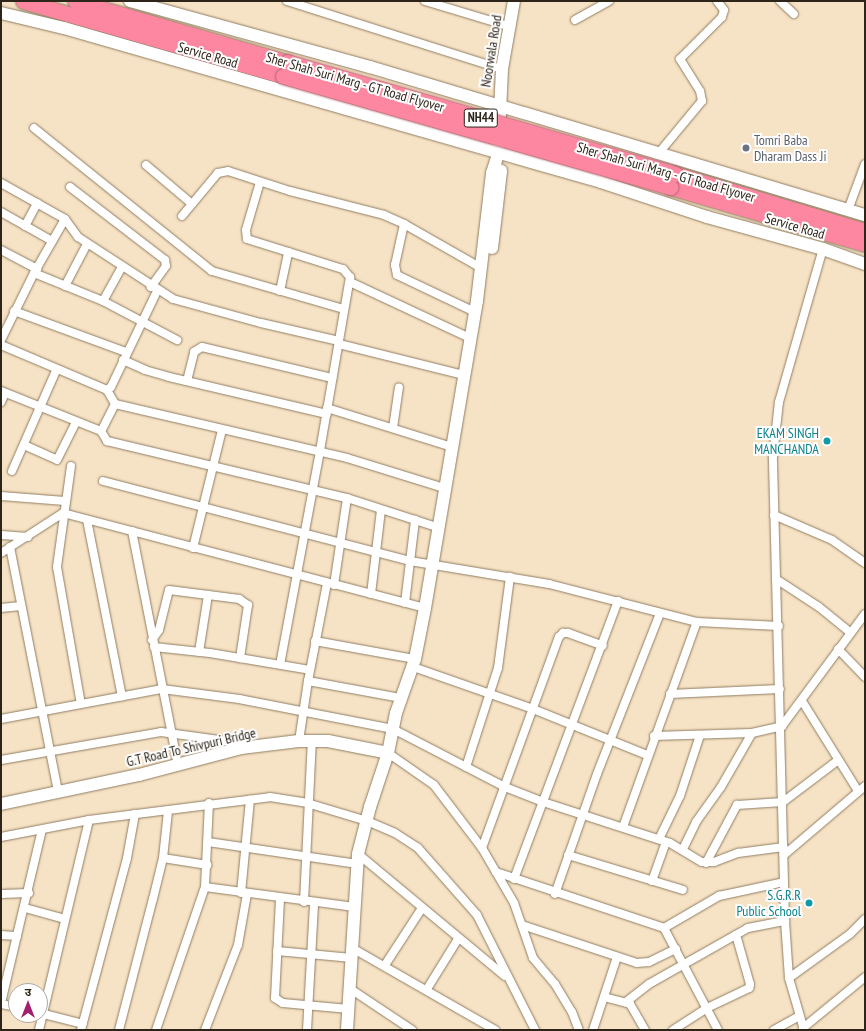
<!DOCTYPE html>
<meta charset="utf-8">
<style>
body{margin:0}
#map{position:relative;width:866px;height:1031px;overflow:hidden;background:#f6e2c4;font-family:"PT Sans Narrow","Noto Sans Devanagari",sans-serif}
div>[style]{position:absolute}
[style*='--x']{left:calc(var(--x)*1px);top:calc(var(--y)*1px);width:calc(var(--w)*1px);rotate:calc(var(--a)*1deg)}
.roads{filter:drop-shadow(0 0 1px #907e63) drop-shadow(0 0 1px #907e63)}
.street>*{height:8px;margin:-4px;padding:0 4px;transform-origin:4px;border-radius:4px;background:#fff}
.secondary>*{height:12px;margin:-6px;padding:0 6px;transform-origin:6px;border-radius:6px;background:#fff}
.highway>*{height:15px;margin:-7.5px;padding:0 7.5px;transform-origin:7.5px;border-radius:7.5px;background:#fd86a0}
.bridges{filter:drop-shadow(0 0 1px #b46471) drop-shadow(0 0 1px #b46471)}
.highway-bridge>*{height:15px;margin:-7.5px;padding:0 7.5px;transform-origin:7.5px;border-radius:7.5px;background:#fd86a0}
.dots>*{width:11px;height:11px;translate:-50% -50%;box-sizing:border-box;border:2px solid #fff;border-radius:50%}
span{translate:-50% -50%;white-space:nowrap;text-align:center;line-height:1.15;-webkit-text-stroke:4px #fff;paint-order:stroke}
.shield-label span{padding:1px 3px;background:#fff;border:1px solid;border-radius:3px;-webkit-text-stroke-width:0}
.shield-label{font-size:13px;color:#2d251a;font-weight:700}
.street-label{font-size:14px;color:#2d251a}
.worship-label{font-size:14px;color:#5b616d}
.left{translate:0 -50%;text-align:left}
.culture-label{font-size:14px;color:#0d838f}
.right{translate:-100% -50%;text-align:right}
.frame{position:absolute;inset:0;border:2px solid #2d251a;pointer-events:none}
.north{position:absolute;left:8px;top:983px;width:40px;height:40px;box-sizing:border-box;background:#fff;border:1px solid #aba8a3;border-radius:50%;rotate:0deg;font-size:11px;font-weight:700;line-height:16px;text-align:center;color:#2d251a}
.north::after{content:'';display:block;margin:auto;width:14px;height:18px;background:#a11f6e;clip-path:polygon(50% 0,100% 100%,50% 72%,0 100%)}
</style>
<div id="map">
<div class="roads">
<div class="street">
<i style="--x:287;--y:1;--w:225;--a:17.6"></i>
<i style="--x:425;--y:1;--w:90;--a:16.8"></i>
<i style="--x:780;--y:1;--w:19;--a:43"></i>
<i style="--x:575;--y:20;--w:39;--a:-29"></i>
<i style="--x:34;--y:128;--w:228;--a:38.8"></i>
<i style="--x:212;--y:271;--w:137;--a:16.1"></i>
<i style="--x:658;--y:154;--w:69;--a:-50.3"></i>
<i style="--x:702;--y:101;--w:10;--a:-101"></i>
<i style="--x:700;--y:91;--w:38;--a:-122"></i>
<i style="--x:680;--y:59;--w:59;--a:-45"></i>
<i style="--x:722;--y:17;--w:7;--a:-74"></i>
<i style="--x:724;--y:10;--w:11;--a:-128"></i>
<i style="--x:146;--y:165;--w:60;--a:40.3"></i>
<i style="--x:260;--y:182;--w:50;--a:106.3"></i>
<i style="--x:246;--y:230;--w:9;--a:84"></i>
<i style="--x:247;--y:239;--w:101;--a:17.4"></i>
<i style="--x:343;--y:269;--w:11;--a:49"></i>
<i style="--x:350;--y:277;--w:177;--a:99.8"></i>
<i style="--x:320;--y:451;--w:217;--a:100.6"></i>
<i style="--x:1;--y:183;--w:73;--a:29.4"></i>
<i style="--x:65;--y:219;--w:22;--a:54"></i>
<i style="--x:78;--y:237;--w:113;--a:33.1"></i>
<i style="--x:173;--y:299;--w:91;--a:15.3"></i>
<i style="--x:261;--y:323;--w:80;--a:13"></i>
<i style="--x:70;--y:187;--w:120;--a:37.5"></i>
<i style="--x:165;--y:260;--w:6;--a:81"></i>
<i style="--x:166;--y:266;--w:26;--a:126"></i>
<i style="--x:848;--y:210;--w:49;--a:-69.7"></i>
<i style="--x:1;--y:212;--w:59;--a:29.6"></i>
<i style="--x:182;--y:216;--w:56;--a:-50.1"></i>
<i style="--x:218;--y:173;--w:10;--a:-11"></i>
<i style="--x:228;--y:171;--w:65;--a:17.9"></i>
<i style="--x:290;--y:191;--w:97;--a:14.3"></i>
<i style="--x:384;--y:215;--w:22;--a:24"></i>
<i style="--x:404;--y:224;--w:89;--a:29.7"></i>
<i style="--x:404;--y:224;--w:42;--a:102.4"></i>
<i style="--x:395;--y:265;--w:10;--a:79"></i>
<i style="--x:397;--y:275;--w:86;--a:25.4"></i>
<i style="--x:25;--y:226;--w:26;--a:-62"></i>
<i style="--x:1;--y:250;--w:41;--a:27.8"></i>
<i style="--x:34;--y:273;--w:74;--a:22.1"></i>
<i style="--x:103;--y:301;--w:84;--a:27.8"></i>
<i style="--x:350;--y:282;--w:132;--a:25"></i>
<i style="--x:65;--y:286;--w:47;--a:-62.4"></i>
<i style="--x:280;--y:291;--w:40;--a:-78"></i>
<i style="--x:103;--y:301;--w:39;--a:-61"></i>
<i style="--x:14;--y:311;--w:119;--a:20.1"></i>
<i style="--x:1;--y:340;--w:75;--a:-63.8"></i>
<i style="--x:34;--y:273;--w:62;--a:-60.1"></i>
<i style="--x:339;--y:344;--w:128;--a:14"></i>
<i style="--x:1;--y:345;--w:115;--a:23"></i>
<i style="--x:107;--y:390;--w:5;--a:-37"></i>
<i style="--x:111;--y:387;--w:106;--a:-64.4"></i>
<i style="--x:123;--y:360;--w:24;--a:24"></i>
<i style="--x:145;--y:370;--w:25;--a:16"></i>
<i style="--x:169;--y:377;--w:162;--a:13.2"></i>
<i style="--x:187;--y:381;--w:30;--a:-76"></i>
<i style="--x:194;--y:352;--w:9;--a:-32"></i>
<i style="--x:202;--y:347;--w:134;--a:13.4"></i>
<i style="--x:107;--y:390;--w:16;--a:60"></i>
<i style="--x:115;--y:404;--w:238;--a:13.1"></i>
<i style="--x:347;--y:458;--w:102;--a:17.2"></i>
<i style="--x:1;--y:391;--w:108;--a:21.8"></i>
<i style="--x:1;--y:402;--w:10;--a:-66"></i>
<i style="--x:115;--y:404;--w:30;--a:117"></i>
<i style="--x:101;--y:431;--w:12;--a:59"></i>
<i style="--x:107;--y:441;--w:247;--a:13.4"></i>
<i style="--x:347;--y:498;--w:95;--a:17.9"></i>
<i style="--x:327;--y:408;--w:131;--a:17.3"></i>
<i style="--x:393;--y:428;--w:41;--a:-81.7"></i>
<i style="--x:24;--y:445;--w:36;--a:24"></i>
<i style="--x:57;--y:460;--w:42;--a:-63.4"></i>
<i style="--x:71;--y:466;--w:102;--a:97.9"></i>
<i style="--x:57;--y:567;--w:139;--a:80.1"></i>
<i style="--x:12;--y:471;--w:109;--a:-66.3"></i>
<i style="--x:103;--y:481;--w:317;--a:14.6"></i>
<i style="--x:410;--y:561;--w:141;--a:9.4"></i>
<i style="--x:549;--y:584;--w:153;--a:14.4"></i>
<i style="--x:697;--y:622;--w:82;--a:2.8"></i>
<i style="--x:1;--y:496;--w:64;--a:4.5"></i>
<i style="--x:774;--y:515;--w:63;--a:23.3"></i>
<i style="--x:832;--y:540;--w:40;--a:34.9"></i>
<i style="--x:87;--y:520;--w:180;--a:78.8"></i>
<i style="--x:132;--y:531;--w:239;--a:78.9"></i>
<i style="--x:1;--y:535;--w:27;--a:4"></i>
<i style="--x:10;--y:547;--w:250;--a:78.9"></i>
<i style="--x:193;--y:548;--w:122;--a:-76.2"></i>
<i style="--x:1;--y:553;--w:74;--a:-32.8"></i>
<i style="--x:63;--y:513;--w:374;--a:14.7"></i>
<i style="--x:776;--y:579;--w:51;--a:33.1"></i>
<i style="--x:819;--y:607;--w:41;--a:39.1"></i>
<i style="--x:334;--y:585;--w:88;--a:-81.5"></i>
<i style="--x:371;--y:594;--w:85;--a:-83.2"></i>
<i style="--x:405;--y:603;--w:84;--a:-83.1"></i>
<i style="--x:1;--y:608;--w:20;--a:-6"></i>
<i style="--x:152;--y:640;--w:12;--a:-55"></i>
<i style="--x:159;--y:630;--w:41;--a:-76"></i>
<i style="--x:169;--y:590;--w:71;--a:7.3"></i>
<i style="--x:239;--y:599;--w:11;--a:34"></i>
<i style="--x:248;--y:605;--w:54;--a:98.6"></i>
<i style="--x:315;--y:641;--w:102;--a:10.2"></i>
<i style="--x:154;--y:647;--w:56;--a:6.1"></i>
<i style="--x:210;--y:653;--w:101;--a:9.6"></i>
<i style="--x:838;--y:649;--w:39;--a:46"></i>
<i style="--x:199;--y:652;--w:58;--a:-81"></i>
<i style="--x:419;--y:669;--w:121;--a:19.3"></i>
<i style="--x:533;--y:709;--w:123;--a:22"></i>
<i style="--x:308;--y:681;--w:95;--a:10.4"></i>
<i style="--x:670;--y:694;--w:110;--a:-2.6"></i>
<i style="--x:802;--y:701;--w:106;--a:58.1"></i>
<i style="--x:1;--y:719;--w:164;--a:-10.6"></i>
<i style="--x:162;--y:689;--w:78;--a:7.4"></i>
<i style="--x:239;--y:699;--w:157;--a:11"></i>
<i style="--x:393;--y:729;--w:126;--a:27.4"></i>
<i style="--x:505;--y:787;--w:41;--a:21.5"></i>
<i style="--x:543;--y:802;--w:133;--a:17.9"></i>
<i style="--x:670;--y:843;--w:37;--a:31"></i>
<i style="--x:702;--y:862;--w:12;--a:0"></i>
<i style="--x:714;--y:862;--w:26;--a:-21"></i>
<i style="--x:738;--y:853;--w:46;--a:-7.4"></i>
<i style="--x:654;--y:736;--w:98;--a:-1.8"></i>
<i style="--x:752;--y:733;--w:31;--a:-13"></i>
<i style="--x:782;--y:726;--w:139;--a:-53.5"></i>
<i style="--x:299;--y:741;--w:61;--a:-81.5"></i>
<i style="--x:308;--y:681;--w:100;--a:-79"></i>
<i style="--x:388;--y:753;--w:56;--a:34.8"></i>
<i style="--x:434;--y:785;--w:79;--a:52.7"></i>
<i style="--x:482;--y:848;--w:64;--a:59.8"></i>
<i style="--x:514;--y:903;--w:58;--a:70.9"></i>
<i style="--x:533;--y:958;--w:34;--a:50"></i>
<i style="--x:555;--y:984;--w:33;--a:59"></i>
<i style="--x:572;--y:1012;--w:19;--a:69"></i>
<i style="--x:1;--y:760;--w:162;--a:-9.9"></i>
<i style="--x:161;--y:732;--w:66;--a:7.9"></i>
<i style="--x:226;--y:741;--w:17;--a:25"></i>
<i style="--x:466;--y:767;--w:104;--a:-72.1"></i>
<i style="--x:498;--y:668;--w:92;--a:-82.5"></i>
<i style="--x:623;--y:827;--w:218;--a:-70.2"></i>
<i style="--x:1;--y:837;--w:90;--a:-10.9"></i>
<i style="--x:89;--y:820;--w:182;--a:-7.2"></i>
<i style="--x:270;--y:797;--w:37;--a:9"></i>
<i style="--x:307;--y:803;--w:63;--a:16.7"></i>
<i style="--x:367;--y:821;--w:30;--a:23"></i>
<i style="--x:395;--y:833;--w:27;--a:33"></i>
<i style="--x:418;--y:848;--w:89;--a:48.6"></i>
<i style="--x:477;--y:915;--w:129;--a:63.2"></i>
<i style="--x:659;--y:839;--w:48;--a:-64"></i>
<i style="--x:680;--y:796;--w:64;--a:-71.8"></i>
<i style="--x:208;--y:842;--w:151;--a:8.4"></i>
<i style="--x:482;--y:848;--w:225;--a:-70"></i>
<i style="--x:559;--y:637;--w:6;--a:-45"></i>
<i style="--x:563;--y:633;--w:5;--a:0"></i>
<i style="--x:568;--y:633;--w:37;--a:20"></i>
<i style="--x:683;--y:849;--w:30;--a:-64"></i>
<i style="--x:696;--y:822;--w:43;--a:-54.5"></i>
<i style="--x:721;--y:787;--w:62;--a:-60.1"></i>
<i style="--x:358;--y:854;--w:191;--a:39.7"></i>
<i style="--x:568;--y:855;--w:120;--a:16.9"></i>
<i style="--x:784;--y:855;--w:106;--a:-40.4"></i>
<i style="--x:163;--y:858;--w:45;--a:9"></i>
<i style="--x:706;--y:863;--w:66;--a:-61.9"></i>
<i style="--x:737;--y:805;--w:46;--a:-3.7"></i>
<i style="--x:783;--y:802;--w:68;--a:-37.2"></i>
<i style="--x:496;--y:872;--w:177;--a:18.4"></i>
<i style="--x:664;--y:928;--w:115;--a:62.1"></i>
<i style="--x:514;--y:879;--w:297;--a:-69.5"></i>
<i style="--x:652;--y:881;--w:41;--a:-70.3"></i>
<i style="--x:205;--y:887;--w:151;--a:7.6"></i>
<i style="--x:241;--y:893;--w:94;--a:-84.5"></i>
<i style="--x:1;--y:894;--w:28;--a:-2"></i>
<i style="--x:555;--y:894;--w:127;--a:-70.7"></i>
<i style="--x:597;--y:774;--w:173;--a:-68.6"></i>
<i style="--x:280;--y:899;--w:99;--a:92.9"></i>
<i style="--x:275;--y:998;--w:9;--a:32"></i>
<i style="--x:283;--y:1003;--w:66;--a:5.2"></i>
<i style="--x:304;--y:902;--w:161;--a:-87.2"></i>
<i style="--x:25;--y:908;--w:41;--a:15.4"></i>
<i style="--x:522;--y:925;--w:121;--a:18.3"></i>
<i style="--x:637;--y:963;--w:12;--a:-5"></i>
<i style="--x:649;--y:962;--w:30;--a:-26"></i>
<i style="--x:664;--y:928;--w:64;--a:-30.2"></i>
<i style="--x:719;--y:896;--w:66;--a:-12.2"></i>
<i style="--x:1;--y:935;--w:16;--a:4"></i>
<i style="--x:352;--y:948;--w:165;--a:29.8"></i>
<i style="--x:277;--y:951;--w:75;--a:5.3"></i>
<i style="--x:385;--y:965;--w:68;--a:-57"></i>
<i style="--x:789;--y:978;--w:75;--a:-35.8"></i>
<i style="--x:850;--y:934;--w:21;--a:-45"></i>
<i style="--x:349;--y:988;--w:76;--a:33.7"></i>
<i style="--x:427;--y:989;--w:59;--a:-58.2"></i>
<i style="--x:604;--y:997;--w:27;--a:15"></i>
<i style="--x:630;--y:1004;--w:30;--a:60"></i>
<i style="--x:626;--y:1002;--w:29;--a:-38"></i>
<i style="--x:649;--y:984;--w:114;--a:-29.5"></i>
<i style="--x:748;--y:928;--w:38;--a:-11"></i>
<i style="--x:1;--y:1003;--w:178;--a:-76.7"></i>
<i style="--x:1;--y:1004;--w:15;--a:11"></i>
<i style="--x:40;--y:1013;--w:44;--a:14.3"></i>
<i style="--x:803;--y:1028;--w:80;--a:-39.4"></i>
<i style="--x:39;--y:1030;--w:216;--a:-76.6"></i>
<i style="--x:81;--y:1030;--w:178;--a:-75"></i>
<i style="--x:127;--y:858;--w:45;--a:-79.7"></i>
<i style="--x:119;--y:1030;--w:135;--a:-75.5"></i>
<i style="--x:153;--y:899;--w:42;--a:-76.3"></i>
<i style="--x:163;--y:858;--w:47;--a:-83.9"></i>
<i style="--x:156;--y:1030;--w:151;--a:-71.1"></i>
<i style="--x:205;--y:887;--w:84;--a:-87.3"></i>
<i style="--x:205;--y:1030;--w:91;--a:-68.8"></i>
<i style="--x:238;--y:945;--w:52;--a:-80"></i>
<i style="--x:307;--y:1030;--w:127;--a:-86.8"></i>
<i style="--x:593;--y:1030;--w:77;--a:-71.8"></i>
<i style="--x:673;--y:1030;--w:40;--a:-32.9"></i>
<i style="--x:707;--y:1008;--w:47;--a:-25.5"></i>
<i style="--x:749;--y:988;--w:4;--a:-76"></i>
<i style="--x:750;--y:984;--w:51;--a:-105.9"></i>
<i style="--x:774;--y:1030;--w:29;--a:-29"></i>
<i style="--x:804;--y:1030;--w:54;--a:-106.1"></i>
<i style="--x:789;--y:978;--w:57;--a:-94"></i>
<i style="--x:785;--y:921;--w:465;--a:-91.5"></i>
<i style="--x:773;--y:456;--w:54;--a:-83.7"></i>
<i style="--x:779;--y:402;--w:159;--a:-74"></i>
</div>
<div class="secondary">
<i style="--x:130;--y:1;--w:249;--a:15.4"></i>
<i style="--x:370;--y:67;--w:517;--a:16.65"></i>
<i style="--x:1;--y:13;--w:65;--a:13.4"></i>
<i style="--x:64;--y:28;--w:559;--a:16"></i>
<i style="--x:601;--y:182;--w:112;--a:18.3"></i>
<i style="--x:707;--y:217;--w:120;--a:15.4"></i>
<i style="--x:823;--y:249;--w:45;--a:19.7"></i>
<i style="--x:492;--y:248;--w:78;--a:-83.3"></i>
<i style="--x:1;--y:804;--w:141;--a:-11.9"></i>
<i style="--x:139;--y:775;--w:106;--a:-14.8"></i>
<i style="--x:241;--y:748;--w:58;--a:-6.9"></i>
<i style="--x:299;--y:741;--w:29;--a:0"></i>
<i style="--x:328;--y:741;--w:61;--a:11.3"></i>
<i style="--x:347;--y:1030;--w:176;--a:-86.4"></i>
<i style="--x:358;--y:854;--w:49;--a:-75.7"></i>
<i style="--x:370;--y:807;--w:57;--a:-71.6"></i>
<i style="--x:388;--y:753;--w:41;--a:-78.7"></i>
<i style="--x:396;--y:713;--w:57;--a:-70.6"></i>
<i style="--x:415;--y:659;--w:52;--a:-78.9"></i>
<i style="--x:425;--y:608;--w:311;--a:-80.4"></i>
<i style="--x:477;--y:301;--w:129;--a:-83.3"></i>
<i style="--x:492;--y:173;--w:20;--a:-72"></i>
<i style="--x:498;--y:154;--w:85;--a:-87.3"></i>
<i style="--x:502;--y:69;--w:69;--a:-80"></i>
</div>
<div class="highway">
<i style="--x:23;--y:1;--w:271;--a:16.1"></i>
<i style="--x:75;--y:1;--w:221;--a:16.1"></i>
<i style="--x:675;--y:174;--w:198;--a:16.7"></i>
<i style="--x:670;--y:187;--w:203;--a:16.3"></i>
</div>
</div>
<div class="bridges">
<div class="highway-bridge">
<i style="--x:287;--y:62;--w:404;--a:16.1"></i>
<i style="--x:283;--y:76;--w:403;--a:16"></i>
</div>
</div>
<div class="dots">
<i style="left:746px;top:148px;background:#6b7280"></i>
<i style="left:827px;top:441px;background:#0f9aa8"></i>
<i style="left:809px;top:903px;background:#0f9aa8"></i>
</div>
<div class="shield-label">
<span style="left:481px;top:118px">NH44</span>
</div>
<div class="street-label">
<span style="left:491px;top:51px;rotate:-81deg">Noorwala Road</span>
<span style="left:208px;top:55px;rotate:16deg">Service Road</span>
<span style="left:355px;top:82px;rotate:16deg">Sher Shah Suri Marg - GT Road Flyover</span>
<span style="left:666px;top:172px;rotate:16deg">Sher Shah Suri Marg - GT Road Flyover</span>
<span style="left:795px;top:226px;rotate:16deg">Service Road</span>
<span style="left:191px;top:747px;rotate:-13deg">G.T Road To Shivpuri Bridge</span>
</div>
<div class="worship-label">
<span class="left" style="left:754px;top:148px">Tomri Baba<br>Dharam Dass Ji</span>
</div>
<div class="culture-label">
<span class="right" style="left:819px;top:441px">EKAM SINGH<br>MANCHANDA</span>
<span class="right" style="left:801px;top:903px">S.G.R.R<br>Public School</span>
</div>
<div class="frame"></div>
<div class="north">उ</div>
</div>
